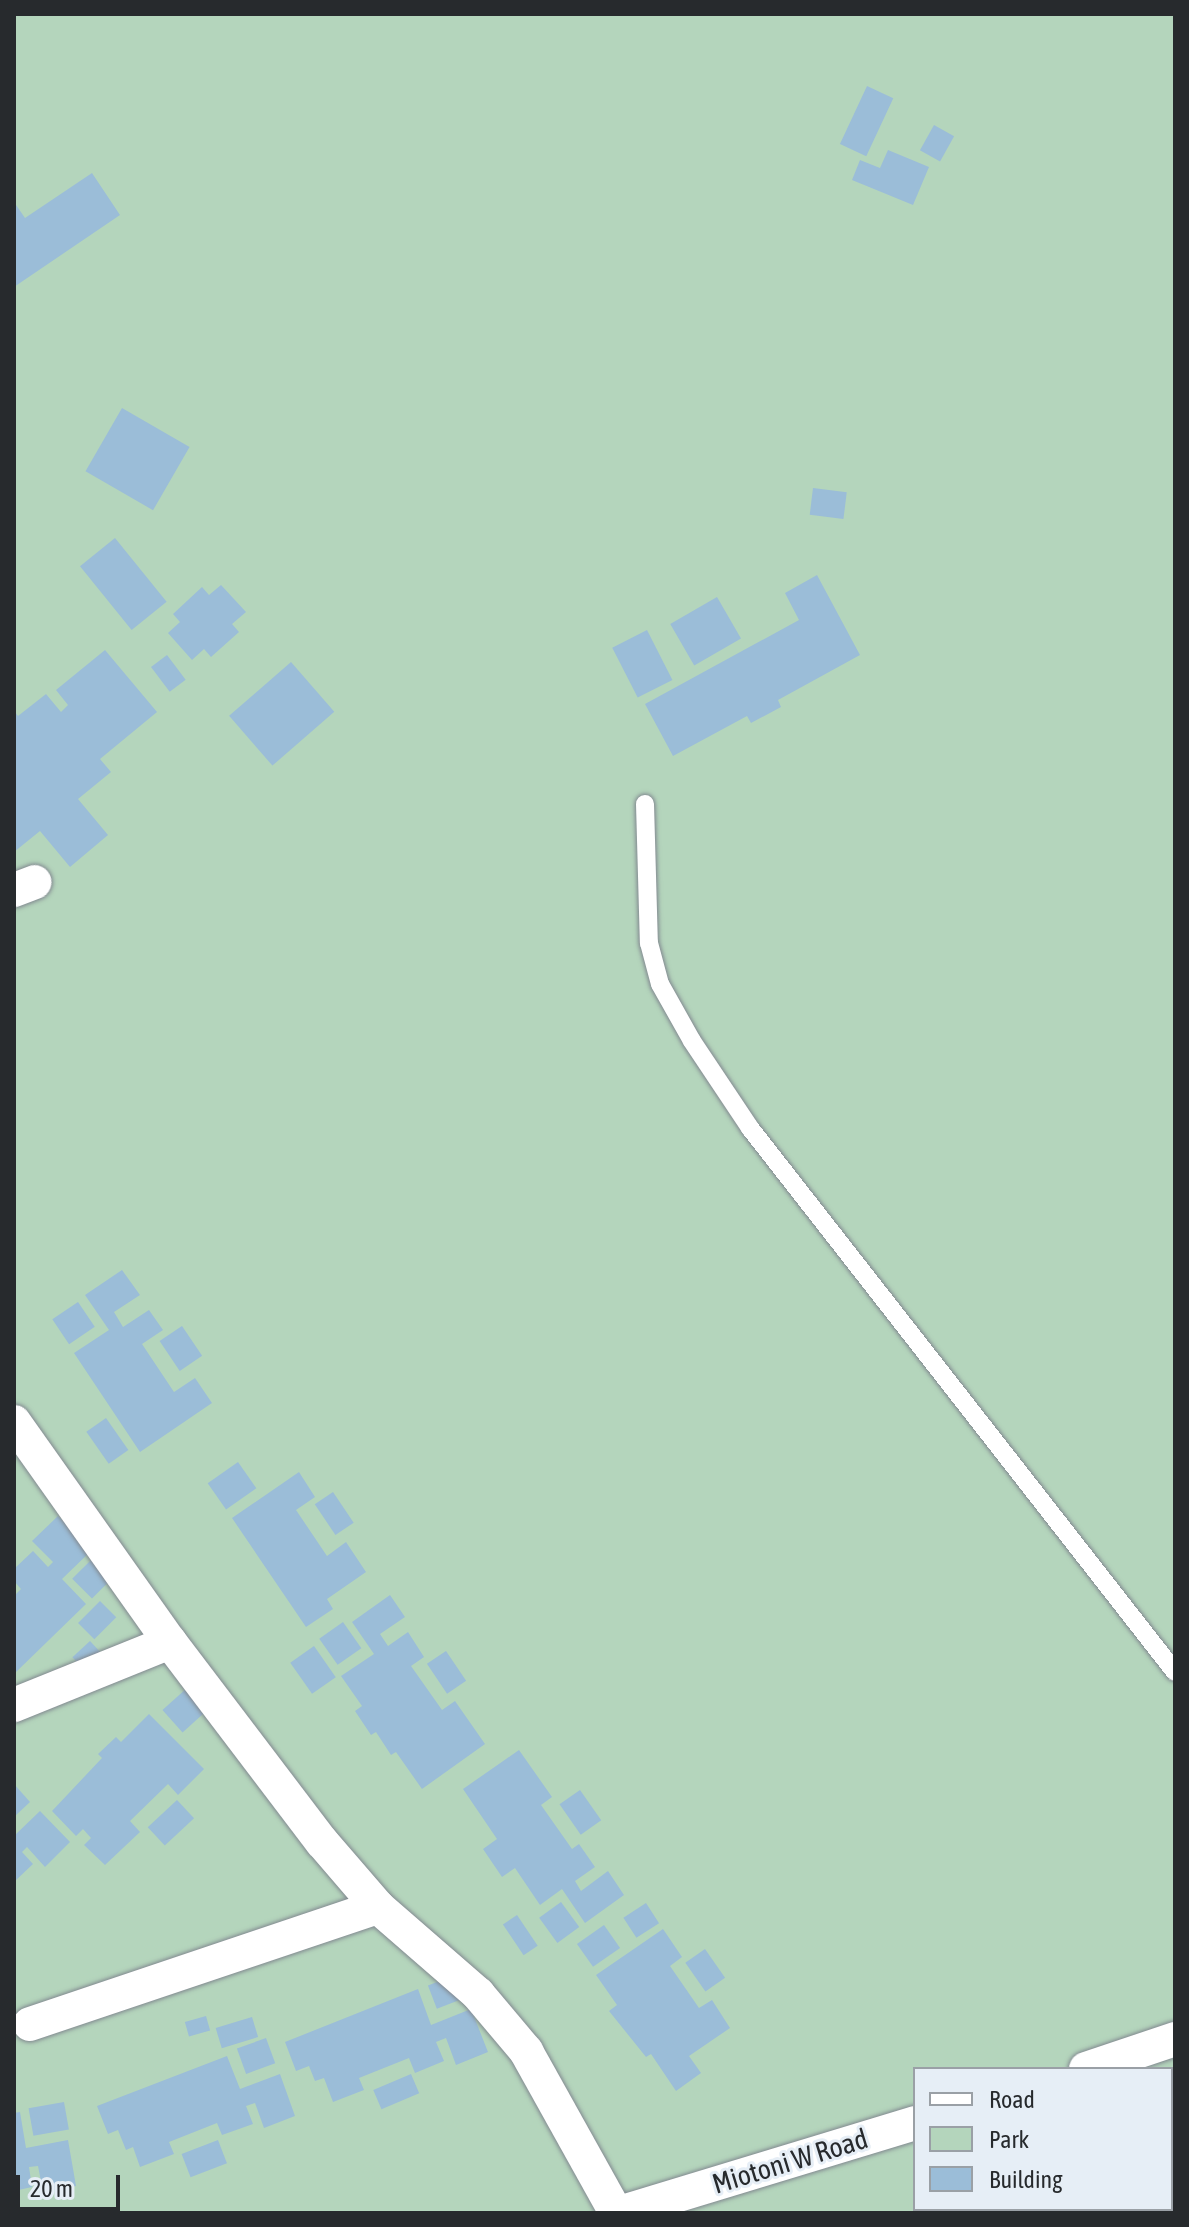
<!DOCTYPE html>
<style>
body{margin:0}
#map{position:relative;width:1189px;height:2227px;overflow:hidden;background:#e6eef6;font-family:"Asap Condensed",sans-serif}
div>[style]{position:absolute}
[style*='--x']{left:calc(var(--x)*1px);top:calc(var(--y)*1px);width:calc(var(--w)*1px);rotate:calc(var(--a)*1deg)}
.green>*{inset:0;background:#b4d5bc}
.building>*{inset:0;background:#9bbdd8;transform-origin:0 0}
.roads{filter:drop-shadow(0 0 2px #828990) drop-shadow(0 0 2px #828990)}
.lane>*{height:18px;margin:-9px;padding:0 9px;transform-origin:9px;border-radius:9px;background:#fff}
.street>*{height:34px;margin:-17px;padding:0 17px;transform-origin:17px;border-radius:17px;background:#fff}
span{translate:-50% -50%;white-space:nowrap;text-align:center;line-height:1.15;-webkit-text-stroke:6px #e6eef6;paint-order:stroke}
.street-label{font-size:28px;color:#272a2d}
.frame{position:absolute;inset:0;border:16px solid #272a2d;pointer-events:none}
.legend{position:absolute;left:913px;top:2067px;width:260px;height:144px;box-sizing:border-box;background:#e6eef6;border:2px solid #9aa0a6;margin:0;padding:10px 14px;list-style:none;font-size:24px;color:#272a2d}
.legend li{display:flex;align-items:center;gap:16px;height:40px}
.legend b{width:40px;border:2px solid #9aa0a6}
.scale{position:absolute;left:16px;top:2175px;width:104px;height:36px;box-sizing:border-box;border:4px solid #272a2d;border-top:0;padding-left:10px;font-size:24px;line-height:28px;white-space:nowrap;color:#272a2d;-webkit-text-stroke:6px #e6eef6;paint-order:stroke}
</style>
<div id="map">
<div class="green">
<i style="clip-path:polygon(evenodd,14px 14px,1175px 14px,1175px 2213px,14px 2213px,14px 14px,915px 2069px,1171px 2069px,1171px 2209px,915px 2209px,915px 2069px)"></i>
</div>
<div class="building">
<i style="left:867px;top:86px;width:29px;height:64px;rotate:25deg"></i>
<i style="left:934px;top:125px;width:23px;height:29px;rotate:29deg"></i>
<i style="clip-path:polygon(888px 150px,929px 167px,913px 205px,852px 180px,860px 160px,880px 168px)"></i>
<i style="clip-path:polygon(92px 173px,120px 215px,14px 287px,14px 202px,25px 218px)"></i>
<i style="left:122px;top:408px;width:78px;height:73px;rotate:30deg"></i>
<i style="left:813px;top:488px;width:34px;height:27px;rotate:7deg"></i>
<i style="left:115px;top:538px;width:82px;height:45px;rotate:51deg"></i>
<i style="clip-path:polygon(817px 575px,860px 655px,778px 700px,781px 707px,751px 723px,747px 716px,673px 756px,645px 704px,799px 620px,785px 593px)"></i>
<i style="clip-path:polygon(221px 585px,246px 612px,232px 624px,239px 632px,211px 657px,204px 649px,192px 660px,168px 633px,180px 622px,173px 614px,202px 587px,209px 595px)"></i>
<i style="left:717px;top:597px;width:48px;height:54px;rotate:60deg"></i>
<i style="left:647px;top:630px;width:56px;height:39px;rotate:63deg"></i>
<i style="clip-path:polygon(105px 650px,157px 712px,100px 759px,111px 772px,78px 799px,108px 835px,70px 867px,40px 831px,14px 852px,14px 711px,18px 716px,46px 694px,61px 712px,68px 705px,56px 690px)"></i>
<i style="left:167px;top:655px;width:31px;height:20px;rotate:53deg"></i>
<i style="left:291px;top:662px;width:66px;height:82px;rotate:49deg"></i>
<i style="clip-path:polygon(122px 1270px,140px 1295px,114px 1312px,123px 1327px,149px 1310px,163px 1330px,142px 1344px,174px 1392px,195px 1378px,212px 1403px,140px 1452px,74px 1353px,109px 1330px,85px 1295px)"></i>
<i style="left:78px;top:1302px;width:30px;height:31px;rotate:56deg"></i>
<i style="left:182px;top:1326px;width:36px;height:27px;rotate:56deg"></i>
<i style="left:106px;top:1418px;width:39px;height:24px;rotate:55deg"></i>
<i style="left:238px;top:1462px;width:32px;height:37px;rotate:55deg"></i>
<i style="clip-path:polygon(299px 1472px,315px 1497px,296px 1510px,327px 1556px,346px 1542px,366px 1572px,327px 1599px,333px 1609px,306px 1627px,232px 1518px)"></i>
<i style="left:333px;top:1492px;width:37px;height:22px;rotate:56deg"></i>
<i style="clip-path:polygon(58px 1516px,92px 1550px,62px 1579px,86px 1604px,14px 1674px,14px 1596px,21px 1589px,14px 1581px,14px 1569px,33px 1551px,48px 1567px,53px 1562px,32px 1541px)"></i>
<i style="left:92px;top:1559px;width:28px;height:28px;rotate:45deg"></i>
<i style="clip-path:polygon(390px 1595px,405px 1617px,380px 1634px,388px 1646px,408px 1632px,424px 1657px,411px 1666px,442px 1710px,455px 1701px,485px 1744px,422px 1789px,396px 1752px,391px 1755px,376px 1732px,371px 1735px,355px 1711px,362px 1706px,341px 1676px,374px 1654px,352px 1622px)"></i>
<i style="left:100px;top:1601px;width:23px;height:31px;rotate:45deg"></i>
<i style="left:343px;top:1622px;width:32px;height:29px;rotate:55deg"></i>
<i style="left:90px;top:1641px;width:18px;height:24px;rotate:47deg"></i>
<i style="left:314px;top:1646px;width:38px;height:29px;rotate:55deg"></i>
<i style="left:446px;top:1651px;width:36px;height:23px;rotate:56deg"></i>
<i style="left:187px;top:1688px;width:30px;height:33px;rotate:48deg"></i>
<i style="clip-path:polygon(149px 1714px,204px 1769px,178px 1795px,168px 1784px,130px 1821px,140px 1832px,105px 1865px,84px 1845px,91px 1838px,83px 1829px,76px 1836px,52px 1811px,102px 1758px,98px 1754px,116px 1737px,121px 1742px)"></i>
<i style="clip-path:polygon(519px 1750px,552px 1797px,541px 1805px,572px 1849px,579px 1844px,595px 1867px,575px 1881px,581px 1891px,608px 1871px,624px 1895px,585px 1923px,562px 1889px,540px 1905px,515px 1868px,502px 1877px,483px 1849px,497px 1839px,463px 1789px)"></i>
<i style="clip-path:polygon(14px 1784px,30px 1802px,14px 1817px)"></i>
<i style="left:580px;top:1790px;width:37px;height:25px;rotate:55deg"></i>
<i style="left:177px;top:1800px;width:25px;height:40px;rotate:47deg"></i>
<i style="clip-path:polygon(40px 1811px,70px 1842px,45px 1867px,27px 1847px,22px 1852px,33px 1864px,14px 1882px,14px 1836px)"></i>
<i style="left:561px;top:1902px;width:31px;height:27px;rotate:54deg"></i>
<i style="left:646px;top:1903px;width:24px;height:27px;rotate:57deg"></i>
<i style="left:517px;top:1915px;width:37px;height:17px;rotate:56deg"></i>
<i style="left:604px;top:1925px;width:28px;height:33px;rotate:55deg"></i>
<i style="clip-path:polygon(663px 1929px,682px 1957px,670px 1966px,699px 2008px,712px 2000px,730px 2028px,689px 2056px,701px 2073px,676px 2091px,651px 2054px,646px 2057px,609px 2011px,617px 2005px,596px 1975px)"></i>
<i style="left:705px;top:1949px;width:35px;height:24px;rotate:55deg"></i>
<i style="left:455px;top:1975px;width:25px;height:29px;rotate:69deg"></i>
<i style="clip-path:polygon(418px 1989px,431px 2025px,471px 2009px,488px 2052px,456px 2065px,446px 2038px,436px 2042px,444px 2061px,415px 2073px,409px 2058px,359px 2078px,364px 2090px,333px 2102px,324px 2078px,315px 2081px,309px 2066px,296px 2071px,285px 2042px)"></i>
<i style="left:206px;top:2016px;width:15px;height:22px;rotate:74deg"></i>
<i style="left:252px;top:2017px;width:21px;height:38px;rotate:73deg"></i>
<i style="left:266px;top:2038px;width:27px;height:31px;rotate:70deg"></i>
<i style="clip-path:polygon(227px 2056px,240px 2089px,280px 2074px,295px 2116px,264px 2128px,255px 2103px,246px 2106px,253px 2124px,222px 2135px,217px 2123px,169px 2142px,174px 2154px,140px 2167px,133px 2147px,126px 2150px,118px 2130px,108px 2134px,97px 2106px)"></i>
<i style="left:411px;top:2074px;width:21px;height:41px;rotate:67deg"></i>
<i style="left:64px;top:2102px;width:28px;height:36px;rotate:80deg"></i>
<i style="clip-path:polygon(20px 2112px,26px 2148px,68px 2140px,76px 2186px,43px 2192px,38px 2166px,29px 2167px,32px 2187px,14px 2191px,14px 2113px)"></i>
<i style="left:218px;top:2140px;width:25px;height:39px;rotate:69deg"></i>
</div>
<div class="roads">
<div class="lane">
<i style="--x:645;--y:804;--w:139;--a:88.4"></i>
<i style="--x:649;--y:943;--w:42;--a:75"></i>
<i style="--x:660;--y:984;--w:65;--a:60.7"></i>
<i style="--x:692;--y:1041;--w:105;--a:56.3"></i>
<i style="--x:750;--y:1128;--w:690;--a:52"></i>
</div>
<div class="street">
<i style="--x:14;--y:890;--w:22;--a:-21"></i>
<i style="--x:14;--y:1422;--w:270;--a:54.7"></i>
<i style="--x:170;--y:1642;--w:251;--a:52.8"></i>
<i style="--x:322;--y:1842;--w:86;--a:49.3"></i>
<i style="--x:378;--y:1907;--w:133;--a:41"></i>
<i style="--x:478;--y:1994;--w:75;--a:49.9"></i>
<i style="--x:526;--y:2051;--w:185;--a:60.9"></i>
<i style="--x:14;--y:1705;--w:168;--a:-22"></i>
<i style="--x:30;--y:2024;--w:367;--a:-18.6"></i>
<i style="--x:1086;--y:2069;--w:94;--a:-18.6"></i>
<i style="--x:619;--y:2213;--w:309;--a:-16.9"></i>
</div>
</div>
<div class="street-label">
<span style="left:790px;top:2161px;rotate:-17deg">Miotoni W Road</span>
</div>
<div class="frame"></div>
<ul class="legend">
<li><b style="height:10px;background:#fff"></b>Road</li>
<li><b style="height:22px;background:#b4d5bc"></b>Park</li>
<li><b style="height:22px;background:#9bbdd8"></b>Building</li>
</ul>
<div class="scale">20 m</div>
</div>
